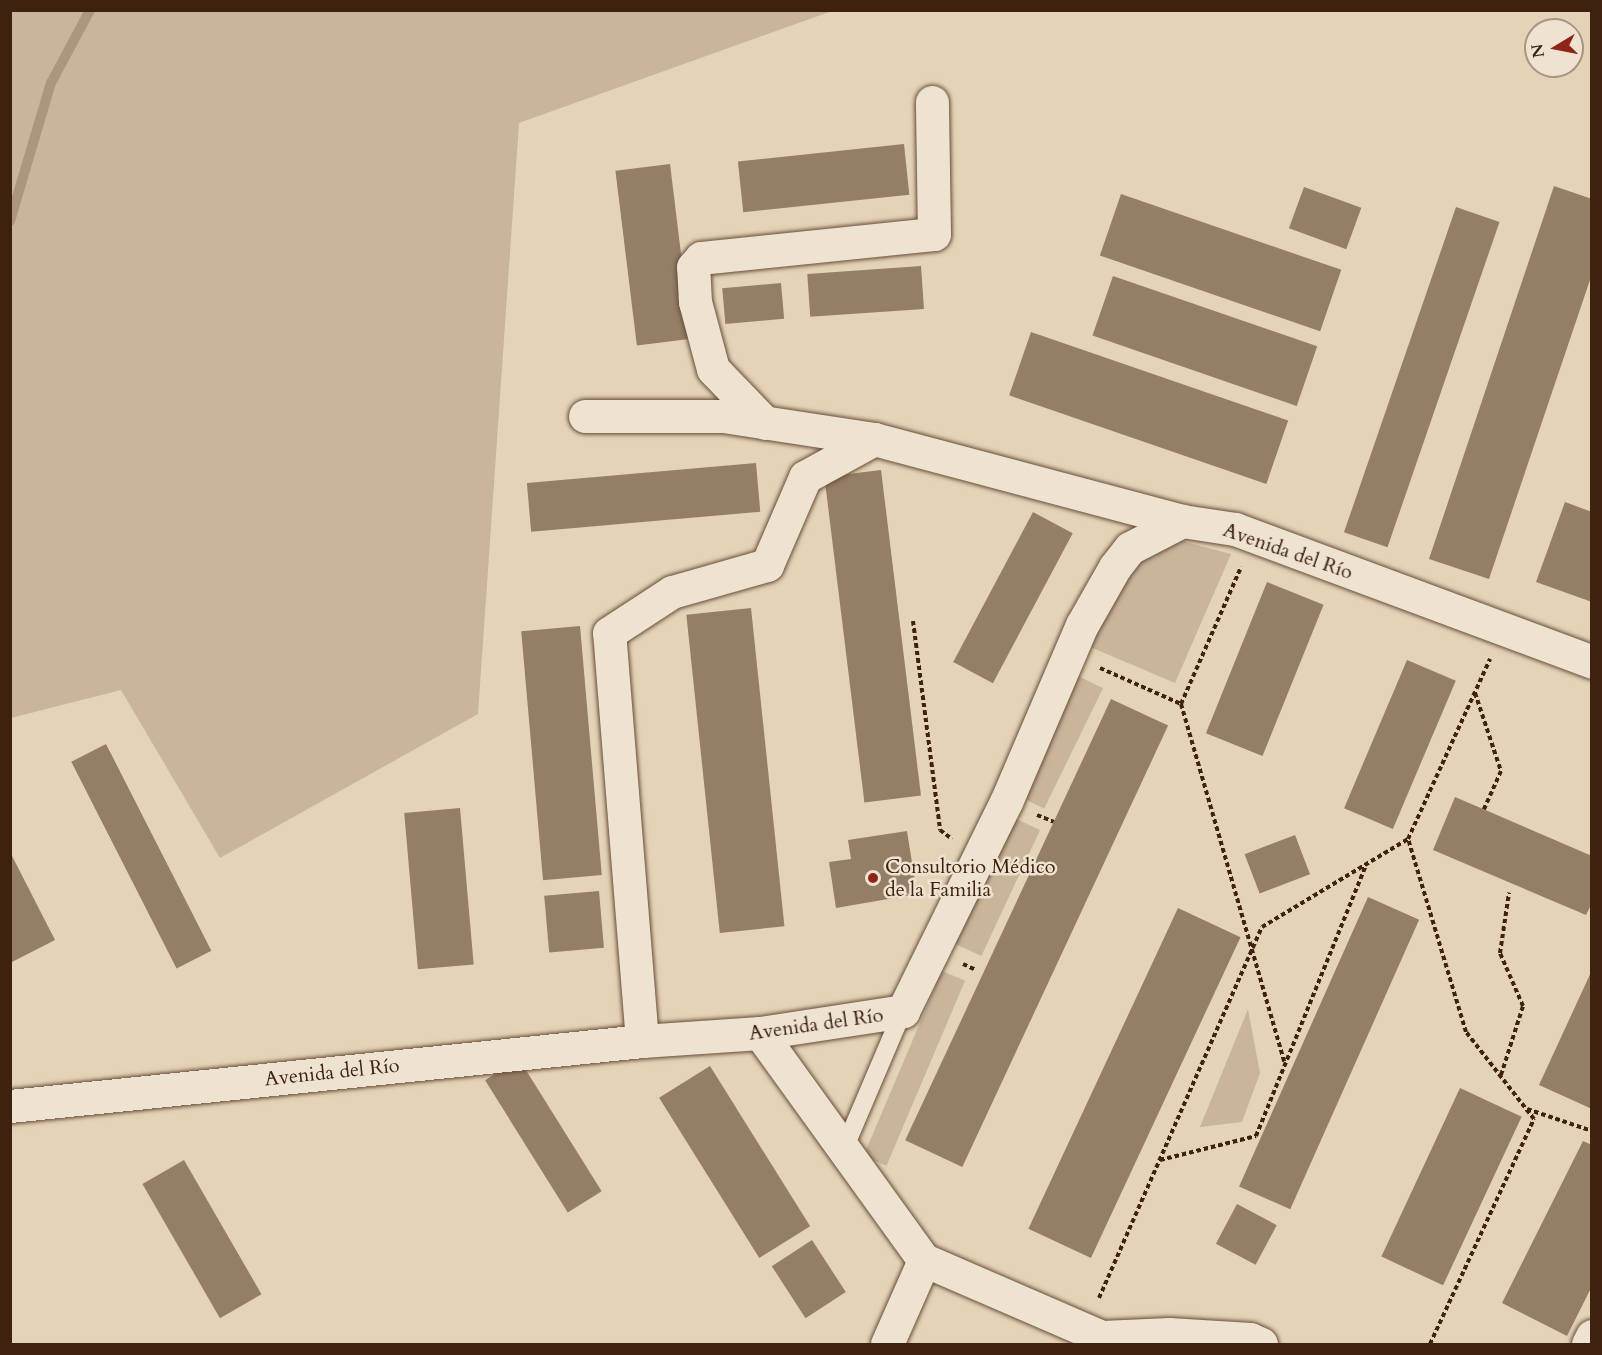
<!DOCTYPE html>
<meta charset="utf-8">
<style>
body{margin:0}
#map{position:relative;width:1602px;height:1355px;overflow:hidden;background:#e5d3b7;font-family:Cardo,serif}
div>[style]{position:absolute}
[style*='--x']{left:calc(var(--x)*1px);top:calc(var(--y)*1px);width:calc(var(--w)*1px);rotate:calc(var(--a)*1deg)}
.green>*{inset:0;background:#c9b59a;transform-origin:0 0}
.stream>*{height:10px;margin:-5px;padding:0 5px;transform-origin:5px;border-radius:5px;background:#ac967e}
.building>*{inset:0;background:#957e66;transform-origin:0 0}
.path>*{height:4px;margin-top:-2px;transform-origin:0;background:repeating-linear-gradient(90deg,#3e210f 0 4.5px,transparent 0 7.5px)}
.roads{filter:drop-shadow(0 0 2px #684e39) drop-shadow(0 0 2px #684e39)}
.lane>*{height:18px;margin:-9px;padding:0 9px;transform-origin:9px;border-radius:9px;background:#eee2d0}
.street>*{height:33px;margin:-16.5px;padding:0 16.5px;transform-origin:16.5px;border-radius:16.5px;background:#eee2d0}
.secondary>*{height:33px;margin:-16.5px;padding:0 16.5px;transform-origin:16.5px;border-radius:16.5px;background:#eee2d0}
.dots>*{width:16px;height:16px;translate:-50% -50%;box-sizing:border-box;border:3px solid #eee2d0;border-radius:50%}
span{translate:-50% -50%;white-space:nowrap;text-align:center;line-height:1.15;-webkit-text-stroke:5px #eee2d0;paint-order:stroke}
.street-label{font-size:20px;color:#3e210f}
.poi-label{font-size:20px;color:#3e210f}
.left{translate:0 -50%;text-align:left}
.frame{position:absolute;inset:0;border:12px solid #3e210f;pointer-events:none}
.north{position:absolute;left:1524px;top:18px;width:60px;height:60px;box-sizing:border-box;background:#eee2d0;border:2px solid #a89583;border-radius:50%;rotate:260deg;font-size:16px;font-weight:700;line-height:24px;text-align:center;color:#3e210f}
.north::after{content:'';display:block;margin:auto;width:21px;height:27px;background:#8f2418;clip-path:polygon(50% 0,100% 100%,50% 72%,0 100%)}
</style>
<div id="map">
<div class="green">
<i style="clip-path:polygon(10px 11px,832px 11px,519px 123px,478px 714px,220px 858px,121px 690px,11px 718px)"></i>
<i style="clip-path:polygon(1182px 541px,1231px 554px,1175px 683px,1088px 646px,1137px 563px)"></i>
<i style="left:1076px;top:675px;width:30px;height:134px;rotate:26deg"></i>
<i style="left:1012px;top:817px;width:31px;height:139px;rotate:25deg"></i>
<i style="left:942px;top:971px;width:25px;height:201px;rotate:23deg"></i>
<i style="clip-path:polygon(1248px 1009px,1260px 1073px,1242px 1122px,1200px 1127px)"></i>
</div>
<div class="stream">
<i style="--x:10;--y:221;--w:144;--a:-73.5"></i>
<i style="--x:51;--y:83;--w:83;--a:-61.9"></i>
</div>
<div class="building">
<i style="left:904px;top:144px;width:51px;height:167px;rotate:84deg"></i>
<i style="left:670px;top:164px;width:176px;height:55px;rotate:83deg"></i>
<i style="clip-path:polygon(1554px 186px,1592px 199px,1592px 274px,1489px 579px,1429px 559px)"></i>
<i style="left:1304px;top:187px;width:61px;height:44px;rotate:20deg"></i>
<i style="left:1121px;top:194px;width:233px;height:65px;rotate:19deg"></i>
<i style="left:1456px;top:207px;width:46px;height:344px;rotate:19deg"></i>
<i style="left:921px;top:266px;width:43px;height:114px;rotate:86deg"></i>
<i style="left:1113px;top:276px;width:216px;height:63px;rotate:19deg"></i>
<i style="left:781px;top:283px;width:36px;height:59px;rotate:85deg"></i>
<i style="left:1031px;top:332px;width:272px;height:67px;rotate:19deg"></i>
<i style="left:756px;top:463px;width:49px;height:230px;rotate:85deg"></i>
<i style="left:881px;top:470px;width:328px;height:57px;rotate:83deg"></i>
<i style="clip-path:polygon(1565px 502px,1592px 512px,1592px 602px,1536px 582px)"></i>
<i style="left:1033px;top:512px;width:45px;height:170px;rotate:28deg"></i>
<i style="left:1267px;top:582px;width:61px;height:163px;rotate:22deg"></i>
<i style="left:751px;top:608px;width:320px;height:65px;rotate:84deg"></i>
<i style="left:580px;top:626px;width:250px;height:59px;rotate:85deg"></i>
<i style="left:1407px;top:660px;width:53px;height:161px;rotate:23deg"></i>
<i style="left:1111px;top:699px;width:63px;height:487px;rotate:25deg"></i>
<i style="left:106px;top:744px;width:232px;height:39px;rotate:63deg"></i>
<i style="clip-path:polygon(1455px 797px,1592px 856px,1592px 903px,1586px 915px,1433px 850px)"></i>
<i style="left:460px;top:808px;width:157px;height:56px;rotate:85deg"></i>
<i style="clip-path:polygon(907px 831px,917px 894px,836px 908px,829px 862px,851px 859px,848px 840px)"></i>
<i style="left:1295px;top:835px;width:42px;height:54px;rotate:69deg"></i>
<i style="clip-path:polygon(10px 852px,55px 940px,10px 963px)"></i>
<i style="left:599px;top:891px;width:57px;height:55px;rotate:85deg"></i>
<i style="left:1368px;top:897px;width:56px;height:317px;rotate:24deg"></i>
<i style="left:1178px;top:908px;width:69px;height:354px;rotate:25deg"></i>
<i style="clip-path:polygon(1592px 970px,1592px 1109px,1539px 1085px)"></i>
<i style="left:519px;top:1059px;width:156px;height:40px;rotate:58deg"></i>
<i style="left:710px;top:1066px;width:189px;height:60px;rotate:58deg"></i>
<i style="left:1460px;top:1088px;width:68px;height:186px;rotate:25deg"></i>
<i style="clip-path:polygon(1583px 1141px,1592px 1145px,1592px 1286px,1567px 1336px,1502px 1303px)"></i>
<i style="left:184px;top:1160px;width:155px;height:48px;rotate:60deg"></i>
<i style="left:1237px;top:1204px;width:45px;height:45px;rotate:28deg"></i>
<i style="left:812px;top:1240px;width:62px;height:48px;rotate:57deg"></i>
</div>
<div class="path">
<i style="--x:913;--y:621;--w:211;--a:82.6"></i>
<i style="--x:940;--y:830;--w:15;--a:37"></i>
<i style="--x:1100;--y:668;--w:89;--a:24"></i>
<i style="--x:1181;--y:704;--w:376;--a:73.9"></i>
<i style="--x:1475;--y:693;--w:82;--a:71.6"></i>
<i style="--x:1501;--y:771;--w:42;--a:114.1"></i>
<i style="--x:1181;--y:704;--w:150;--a:-66.3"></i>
<i style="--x:1037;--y:815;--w:18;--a:22"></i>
<i style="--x:963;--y:964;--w:14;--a:25"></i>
<i style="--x:1501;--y:1075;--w:72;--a:-72.3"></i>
<i style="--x:1523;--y:1006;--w:58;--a:-113.5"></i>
<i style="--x:1500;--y:953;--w:61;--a:-81.5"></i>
<i style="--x:1527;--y:1109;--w:69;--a:18.7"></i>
<i style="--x:1160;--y:1160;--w:99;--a:-14"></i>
<i style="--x:1256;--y:1136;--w:292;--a:-67.9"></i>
<i style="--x:1099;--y:1298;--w:405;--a:-66.3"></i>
<i style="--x:1262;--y:927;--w:170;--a:-31.1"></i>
<i style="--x:1430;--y:1344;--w:248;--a:-65.2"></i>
<i style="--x:1534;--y:1119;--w:110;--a:-128"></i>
<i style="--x:1466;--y:1032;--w:202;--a:-106.7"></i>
<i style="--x:1408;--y:839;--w:198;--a:-65.5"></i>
</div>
<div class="roads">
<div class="lane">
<i style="--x:844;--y:1149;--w:150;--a:-66.9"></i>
</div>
<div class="street">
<i style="--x:585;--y:416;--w:138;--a:0"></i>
<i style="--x:723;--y:416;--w:153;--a:8.7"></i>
<i style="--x:874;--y:439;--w:319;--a:14.9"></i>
<i style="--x:1182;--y:521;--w:54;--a:8.6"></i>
<i style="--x:1235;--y:529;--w:381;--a:20.4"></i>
<i style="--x:765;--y:423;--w:75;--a:-133.9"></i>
<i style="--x:713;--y:369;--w:69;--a:-105"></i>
<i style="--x:695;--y:302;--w:35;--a:-93"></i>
<i style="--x:693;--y:267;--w:12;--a:-48"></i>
<i style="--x:701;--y:258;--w:234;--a:-5.9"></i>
<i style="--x:934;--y:234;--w:132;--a:-90.9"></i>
<i style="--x:760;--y:1033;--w:280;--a:54.2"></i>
<i style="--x:924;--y:1260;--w:194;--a:23.4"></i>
<i style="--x:1102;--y:1337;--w:67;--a:-2.6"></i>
<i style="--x:1169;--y:1334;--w:81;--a:3.5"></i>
<i style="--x:1250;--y:1339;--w:12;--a:24"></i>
<i style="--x:642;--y:1041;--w:409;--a:-94.6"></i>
<i style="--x:609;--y:633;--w:75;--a:-33.1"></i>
<i style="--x:672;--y:592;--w:99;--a:-15.9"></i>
<i style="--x:767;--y:565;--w:96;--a:-66.6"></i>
<i style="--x:805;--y:477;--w:79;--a:-28.8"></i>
<i style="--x:10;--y:1106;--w:635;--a:-5.87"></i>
<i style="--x:642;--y:1041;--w:118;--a:-3.9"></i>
<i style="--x:760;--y:1033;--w:145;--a:-8.7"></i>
<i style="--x:903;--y:1011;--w:233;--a:-63.8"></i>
<i style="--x:1006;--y:802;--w:193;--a:-66.8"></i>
<i style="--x:1082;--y:625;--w:67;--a:-60.4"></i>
<i style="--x:1115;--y:567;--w:24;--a:-52"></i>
<i style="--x:1130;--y:548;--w:59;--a:-27.4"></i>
<i style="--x:887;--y:1344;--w:92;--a:-66.2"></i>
</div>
<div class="secondary">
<i style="--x:1588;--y:1344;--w:9;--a:-63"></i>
</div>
</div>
<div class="dots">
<i style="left:873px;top:878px;background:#8f2418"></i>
</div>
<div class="street-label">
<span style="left:1288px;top:551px;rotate:19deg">Avenida del Río</span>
<span style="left:816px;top:1024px;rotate:-8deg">Avenida del Río</span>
<span style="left:332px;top:1072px;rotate:-6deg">Avenida del Río</span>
</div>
<div class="poi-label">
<span class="left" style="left:885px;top:878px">Consultorio Médico<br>de la Familia</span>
</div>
<div class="frame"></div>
<div class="north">N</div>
</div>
